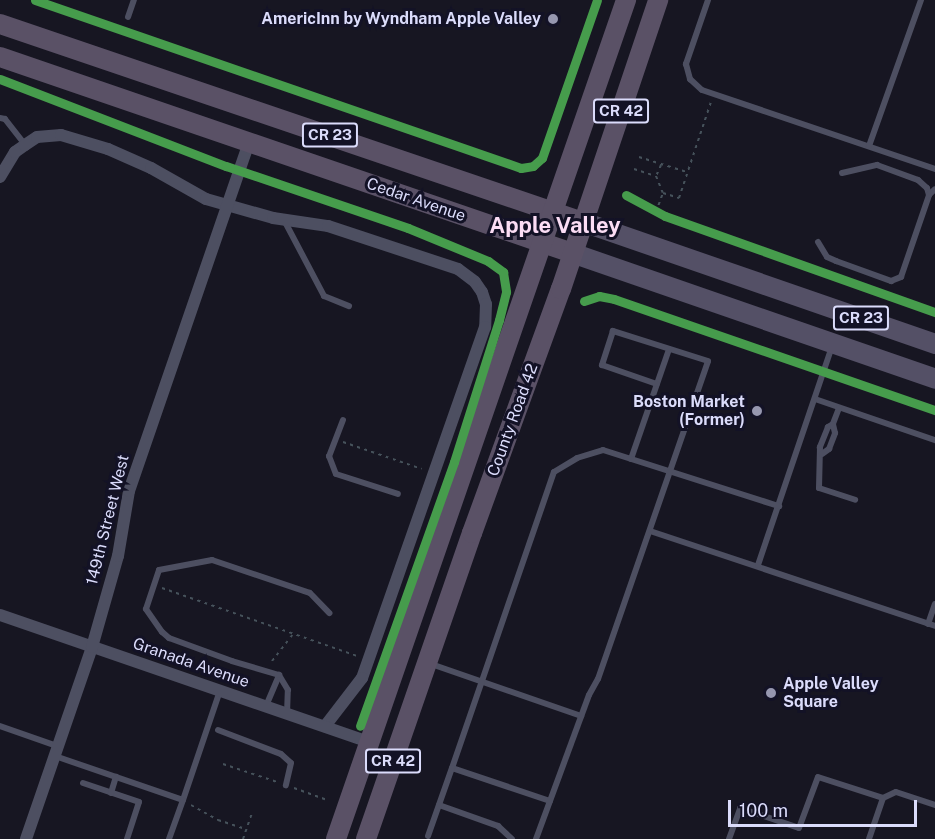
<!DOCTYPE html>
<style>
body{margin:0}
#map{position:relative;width:935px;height:839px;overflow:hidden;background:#171622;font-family:"Public Sans",sans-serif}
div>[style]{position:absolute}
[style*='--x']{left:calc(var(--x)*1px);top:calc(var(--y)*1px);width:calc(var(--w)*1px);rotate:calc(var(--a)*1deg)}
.path>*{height:2px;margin-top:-1px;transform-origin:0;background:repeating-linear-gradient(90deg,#46525b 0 3px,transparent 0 7.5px)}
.service>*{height:6px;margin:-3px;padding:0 3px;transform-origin:3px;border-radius:3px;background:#4d4f61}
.minor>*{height:12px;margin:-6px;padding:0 6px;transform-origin:6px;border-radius:6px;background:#4d4f61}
.primary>*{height:20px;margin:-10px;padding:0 10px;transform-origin:10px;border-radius:10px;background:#545066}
.trunk>*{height:20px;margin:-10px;padding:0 10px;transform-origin:10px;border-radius:10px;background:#5a5166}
.cycleway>*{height:9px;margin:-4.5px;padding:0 4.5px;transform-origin:4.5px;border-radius:4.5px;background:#469c4c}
.dots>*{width:16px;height:16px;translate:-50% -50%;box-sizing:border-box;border:3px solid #131226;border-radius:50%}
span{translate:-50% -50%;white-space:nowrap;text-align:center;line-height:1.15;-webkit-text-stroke:6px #131226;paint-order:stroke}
.shield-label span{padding:2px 4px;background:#131226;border:2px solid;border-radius:4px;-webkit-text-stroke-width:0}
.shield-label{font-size:15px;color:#dbdcfb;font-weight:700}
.poi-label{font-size:16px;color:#dbdcfb;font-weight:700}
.right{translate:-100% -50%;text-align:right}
.left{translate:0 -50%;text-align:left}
.street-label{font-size:16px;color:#dbdcfb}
.district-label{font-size:22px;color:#fbddf5;font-weight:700}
.scale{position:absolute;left:728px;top:800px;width:189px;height:27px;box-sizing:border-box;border:3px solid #dbdcfb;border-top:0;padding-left:8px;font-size:18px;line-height:21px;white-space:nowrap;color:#dbdcfb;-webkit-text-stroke:4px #131226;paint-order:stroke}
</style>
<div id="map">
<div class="path">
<i style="--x:639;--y:157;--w:50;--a:17.4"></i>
<i style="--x:661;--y:165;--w:12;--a:114"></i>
<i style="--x:656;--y:176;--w:18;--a:68"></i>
<i style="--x:663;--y:193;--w:17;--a:17"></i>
<i style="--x:679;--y:198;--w:101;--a:-71.6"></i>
<i style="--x:634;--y:169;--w:23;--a:18"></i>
<i style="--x:656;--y:212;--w:20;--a:-70"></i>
<i style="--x:343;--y:442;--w:83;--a:18.9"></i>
<i style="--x:162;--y:588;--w:207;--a:19.2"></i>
<i style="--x:272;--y:661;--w:33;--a:-52"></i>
<i style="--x:223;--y:764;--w:57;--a:18.4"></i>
<i style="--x:294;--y:788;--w:33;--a:20"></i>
<i style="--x:191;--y:805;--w:31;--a:29"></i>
<i style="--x:218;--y:820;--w:29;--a:18"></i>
<i style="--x:243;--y:839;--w:28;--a:-71"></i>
</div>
<div class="service">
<i style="--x:708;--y:0;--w:68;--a:109"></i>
<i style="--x:686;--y:64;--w:16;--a:75"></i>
<i style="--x:690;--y:79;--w:16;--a:43"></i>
<i style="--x:702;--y:90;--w:246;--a:18.7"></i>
<i style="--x:128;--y:17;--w:18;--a:-71"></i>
<i style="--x:0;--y:118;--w:5;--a:11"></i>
<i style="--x:5;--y:119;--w:33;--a:52"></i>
<i style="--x:869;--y:146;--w:155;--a:-70.4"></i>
<i style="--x:842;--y:173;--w:36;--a:-13"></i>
<i style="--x:877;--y:165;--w:44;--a:20.1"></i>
<i style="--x:918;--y:180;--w:12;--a:42"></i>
<i style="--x:927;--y:188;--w:7;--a:74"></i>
<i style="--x:284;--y:220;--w:86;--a:62.2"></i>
<i style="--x:324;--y:296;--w:27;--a:22"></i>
<i style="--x:818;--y:242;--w:17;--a:59"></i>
<i style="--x:827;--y:257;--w:10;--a:24"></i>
<i style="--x:836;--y:261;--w:59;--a:20"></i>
<i style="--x:891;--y:281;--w:11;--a:-22"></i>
<i style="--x:901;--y:277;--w:87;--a:-71.1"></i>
<i style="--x:929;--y:195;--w:8;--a:-45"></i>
<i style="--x:815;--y:399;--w:127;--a:18.9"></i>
<i style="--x:839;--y:408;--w:17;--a:111"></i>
<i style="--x:833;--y:424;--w:6;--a:149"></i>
<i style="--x:828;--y:427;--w:22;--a:112"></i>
<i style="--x:820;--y:447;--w:41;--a:91.4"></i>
<i style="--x:819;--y:488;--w:38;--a:18"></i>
<i style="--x:343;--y:420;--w:39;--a:111"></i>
<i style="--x:329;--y:456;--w:19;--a:69"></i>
<i style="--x:336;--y:474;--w:65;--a:17.9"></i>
<i style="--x:822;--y:454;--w:9;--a:-36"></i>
<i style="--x:829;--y:449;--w:17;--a:-69"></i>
<i style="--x:835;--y:433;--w:9;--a:-103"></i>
<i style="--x:631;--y:459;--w:116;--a:-70.9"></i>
<i style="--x:650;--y:531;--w:300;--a:18.4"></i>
<i style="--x:758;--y:565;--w:230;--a:-71.3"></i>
<i style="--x:928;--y:624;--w:21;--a:-71"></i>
<i style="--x:431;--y:664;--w:159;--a:19.1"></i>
<i style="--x:266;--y:706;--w:34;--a:-67"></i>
<i style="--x:287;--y:714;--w:24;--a:-88"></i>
<i style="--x:288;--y:690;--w:17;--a:-121"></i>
<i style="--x:279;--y:675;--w:49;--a:-163.4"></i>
<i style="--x:232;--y:661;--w:67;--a:-159.9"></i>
<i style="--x:169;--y:638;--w:9;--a:-139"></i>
<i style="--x:162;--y:632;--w:28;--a:-125"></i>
<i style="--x:146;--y:609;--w:41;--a:-71.6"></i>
<i style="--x:159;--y:570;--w:54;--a:-10.7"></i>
<i style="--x:212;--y:560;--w:103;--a:18.6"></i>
<i style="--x:310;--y:593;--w:28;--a:46"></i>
<i style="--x:0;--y:726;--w:60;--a:19.3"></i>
<i style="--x:218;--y:730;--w:67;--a:20.9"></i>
<i style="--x:281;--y:754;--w:13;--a:42"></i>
<i style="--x:291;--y:763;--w:23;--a:103"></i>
<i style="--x:55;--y:756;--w:135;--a:19"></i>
<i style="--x:183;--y:800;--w:115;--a:-71.3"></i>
<i style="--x:83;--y:783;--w:59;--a:18.7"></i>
<i style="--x:139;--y:802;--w:39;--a:108"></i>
<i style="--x:111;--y:793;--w:17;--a:-73"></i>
<i style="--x:883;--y:798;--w:14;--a:-25"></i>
<i style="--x:896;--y:792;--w:41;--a:18.4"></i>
<i style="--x:550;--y:801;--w:103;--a:-161.4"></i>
<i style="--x:452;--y:768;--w:313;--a:-71"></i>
<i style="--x:554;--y:472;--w:27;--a:-31"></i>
<i style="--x:577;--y:458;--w:27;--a:-17"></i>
<i style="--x:603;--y:450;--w:185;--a:17.7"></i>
<i style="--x:439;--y:805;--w:63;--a:19.6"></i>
<i style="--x:498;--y:826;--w:19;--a:43"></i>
<i style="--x:428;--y:836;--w:72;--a:-70.6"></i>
<i style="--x:169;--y:839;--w:41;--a:-70.3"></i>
<i style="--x:536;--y:839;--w:153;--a:-69.8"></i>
<i style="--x:589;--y:695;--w:18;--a:-61"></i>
<i style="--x:598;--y:679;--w:336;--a:-70.9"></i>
<i style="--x:708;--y:361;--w:100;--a:-162.5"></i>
<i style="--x:613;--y:331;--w:36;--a:108"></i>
<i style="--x:602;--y:365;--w:58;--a:19.1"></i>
<i style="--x:729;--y:839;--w:33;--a:-70"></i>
<i style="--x:740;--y:808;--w:62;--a:18.7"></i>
<i style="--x:799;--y:828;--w:54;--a:-69.6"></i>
<i style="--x:818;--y:777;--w:68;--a:17.9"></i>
<i style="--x:883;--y:798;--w:43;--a:108.9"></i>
</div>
<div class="minor">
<i style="--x:0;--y:177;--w:29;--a:-59"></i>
<i style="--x:15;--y:152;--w:12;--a:-35"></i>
<i style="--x:25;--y:145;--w:14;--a:-34"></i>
<i style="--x:37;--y:137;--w:24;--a:-5"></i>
<i style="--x:61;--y:135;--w:49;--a:16.6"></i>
<i style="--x:108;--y:149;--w:47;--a:23.8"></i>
<i style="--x:151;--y:168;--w:63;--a:29.4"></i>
<i style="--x:206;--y:199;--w:70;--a:15.8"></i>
<i style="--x:273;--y:218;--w:56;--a:8.3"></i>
<i style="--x:328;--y:226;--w:137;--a:18.3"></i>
<i style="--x:458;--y:269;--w:21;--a:37"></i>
<i style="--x:475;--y:282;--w:12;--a:55"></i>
<i style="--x:482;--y:292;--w:13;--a:72"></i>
<i style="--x:486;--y:304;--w:23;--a:92"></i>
<i style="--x:485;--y:327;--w:372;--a:109.3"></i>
<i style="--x:362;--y:678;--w:61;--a:127.6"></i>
<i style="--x:0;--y:615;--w:392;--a:19"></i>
<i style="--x:26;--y:839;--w:203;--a:-71"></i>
<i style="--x:92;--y:647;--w:95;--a:-74.1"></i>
<i style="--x:118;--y:556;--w:66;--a:-80.4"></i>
<i style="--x:129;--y:491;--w:368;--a:-71"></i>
</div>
<div class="primary">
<i style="--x:583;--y:222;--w:373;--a:19.1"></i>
<i style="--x:572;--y:253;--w:384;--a:19.1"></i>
</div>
<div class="trunk">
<i style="--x:0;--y:24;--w:616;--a:18.76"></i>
<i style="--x:0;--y:57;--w:605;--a:18.91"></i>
<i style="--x:336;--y:839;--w:888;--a:-70.93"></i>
<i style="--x:366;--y:839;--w:324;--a:-70.9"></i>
<i style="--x:472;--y:533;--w:260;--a:-70"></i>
<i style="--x:561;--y:289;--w:305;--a:-71.4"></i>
</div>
<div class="cycleway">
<i style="--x:35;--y:0;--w:514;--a:19.07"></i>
<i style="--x:521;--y:168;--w:12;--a:-9"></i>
<i style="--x:533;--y:166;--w:12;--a:-42"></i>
<i style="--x:542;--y:158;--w:167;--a:-70.8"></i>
<i style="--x:0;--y:79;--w:242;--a:21.1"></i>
<i style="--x:226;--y:166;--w:192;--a:18.8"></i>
<i style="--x:408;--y:228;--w:87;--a:22.4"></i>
<i style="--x:488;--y:261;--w:19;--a:36"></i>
<i style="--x:503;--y:272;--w:20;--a:81"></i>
<i style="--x:506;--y:292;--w:29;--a:104"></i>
<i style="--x:499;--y:320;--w:149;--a:107.6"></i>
<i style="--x:454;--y:462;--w:280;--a:109.6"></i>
<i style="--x:626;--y:195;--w:44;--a:28.3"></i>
<i style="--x:665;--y:216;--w:287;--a:19.6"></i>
<i style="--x:584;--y:301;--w:16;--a:-18"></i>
<i style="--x:599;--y:296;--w:15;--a:11"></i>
<i style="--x:614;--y:299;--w:340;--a:19.1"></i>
</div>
<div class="dots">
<i style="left:553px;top:19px;background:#9697af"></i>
<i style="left:757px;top:411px;background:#9697af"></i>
<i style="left:771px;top:693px;background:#9697af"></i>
</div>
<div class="shield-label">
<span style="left:621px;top:111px">CR 42</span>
<span style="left:330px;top:135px">CR 23</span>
<span style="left:861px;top:318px">CR 23</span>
<span style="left:393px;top:761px">CR 42</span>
</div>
<div class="poi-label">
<span class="right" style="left:541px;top:19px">AmericInn by Wyndham Apple Valley</span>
<span class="right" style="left:745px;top:411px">Boston Market<br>(Former)</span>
<span class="left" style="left:783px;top:693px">Apple Valley<br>Square</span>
</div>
<div class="street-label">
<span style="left:416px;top:200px;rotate:19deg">Cedar Avenue</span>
<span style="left:513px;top:420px;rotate:-70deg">County Road 42</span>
<span style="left:108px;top:520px;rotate:-76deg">149th Street West</span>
<span style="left:191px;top:663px;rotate:19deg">Granada Avenue</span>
</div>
<div class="district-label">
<span style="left:555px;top:226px">Apple Valley</span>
</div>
<div class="scale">100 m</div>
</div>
